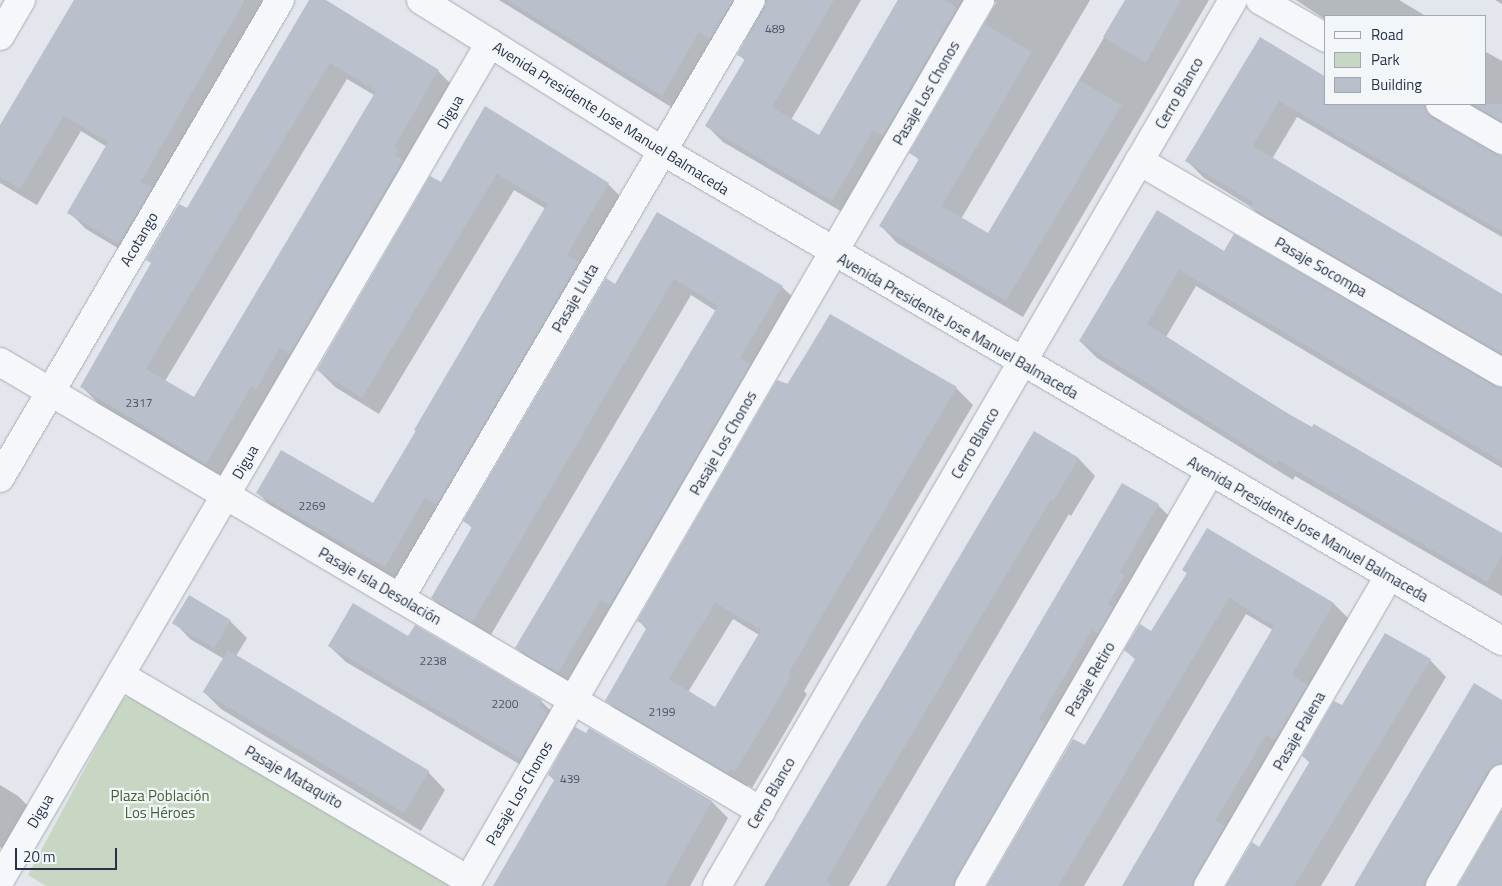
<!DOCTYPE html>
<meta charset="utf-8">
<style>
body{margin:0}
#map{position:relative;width:1502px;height:886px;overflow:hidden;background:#e3e6ec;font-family:"Titillium Web",sans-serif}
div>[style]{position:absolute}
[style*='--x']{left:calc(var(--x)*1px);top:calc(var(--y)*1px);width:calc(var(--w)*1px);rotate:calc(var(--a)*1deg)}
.green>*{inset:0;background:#c8d7c3}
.shadow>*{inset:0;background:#0003}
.building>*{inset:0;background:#b9bfcb;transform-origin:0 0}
.roads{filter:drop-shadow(0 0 1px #a7adb7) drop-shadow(0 0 1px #a7adb7)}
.minor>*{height:28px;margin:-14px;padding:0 14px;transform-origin:14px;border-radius:14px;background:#f6f7fa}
span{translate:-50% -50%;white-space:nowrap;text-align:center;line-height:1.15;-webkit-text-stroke:4.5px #f3f6f9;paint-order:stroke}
.number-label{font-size:12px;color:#4c5668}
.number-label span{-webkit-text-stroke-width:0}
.street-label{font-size:15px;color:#283347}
.park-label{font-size:15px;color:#3d6434}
.legend{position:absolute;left:1324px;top:15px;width:162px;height:90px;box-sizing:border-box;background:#f3f6f9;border:1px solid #a2a8b2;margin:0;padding:6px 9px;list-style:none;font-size:15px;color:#283347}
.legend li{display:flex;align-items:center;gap:10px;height:25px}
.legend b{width:25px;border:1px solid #a2a8b2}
.scale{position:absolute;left:15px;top:848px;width:102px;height:22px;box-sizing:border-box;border:2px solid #283347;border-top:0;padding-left:6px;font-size:15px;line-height:18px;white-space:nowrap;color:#283347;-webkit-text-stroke:4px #f3f6f9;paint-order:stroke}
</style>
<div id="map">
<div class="green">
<i style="clip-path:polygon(136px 694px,446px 878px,448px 886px,46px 886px,28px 875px,122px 699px)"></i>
</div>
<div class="shadow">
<i style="clip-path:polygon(76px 0,272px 0,136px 259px,86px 229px,69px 212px,107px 147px,81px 131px,37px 205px,0 183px,0 127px)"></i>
<i style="clip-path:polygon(evenodd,310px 0,323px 0,438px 71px,455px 88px,223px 480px,99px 404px,82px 387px,310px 0,347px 79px,374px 95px,194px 398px,165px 381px,347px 79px)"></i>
<i style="clip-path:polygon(499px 0,861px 0,791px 120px,819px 137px,898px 0,1090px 0,961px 219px,988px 235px,1126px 0,1209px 0,1023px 317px,897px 243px,881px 226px,920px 161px,911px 152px,997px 1px,983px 9px,849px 216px,723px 142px,706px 125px,745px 61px,739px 54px,768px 1px,754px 8px,679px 112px)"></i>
<i style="clip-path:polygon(1296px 0,1399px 0,1426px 16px,1326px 16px,1326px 20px)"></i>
<i style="clip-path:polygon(1495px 0,1502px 0,1502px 4px)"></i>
<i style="clip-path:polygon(1260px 39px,1326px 104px,1486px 104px,1486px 52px,1502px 61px,1502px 129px,1443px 114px,1441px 122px,1502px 157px,1502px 237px,1297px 117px,1272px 159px,1502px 295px,1502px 360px,1268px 224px,1251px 207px,1204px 178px,1187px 161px)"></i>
<i style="clip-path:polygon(485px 108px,608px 184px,625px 201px,402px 583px,274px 509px,257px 492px,373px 504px,546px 209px,514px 190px,379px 414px,335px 387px,318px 370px,441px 184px)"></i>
<i style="clip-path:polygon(1158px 212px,1225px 252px,1494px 387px,1502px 387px,1502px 468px,1196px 286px,1166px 337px,1312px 429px,1502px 534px,1502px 596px,1295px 476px,1293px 480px,1097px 358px,1080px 341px)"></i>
<i style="clip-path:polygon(658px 213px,782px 287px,799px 303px,575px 689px,533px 664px,516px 647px,716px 311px,691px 295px,489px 638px,449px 614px,432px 598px,473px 529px,465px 521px,616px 285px)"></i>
<i style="clip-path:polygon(evenodd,830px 316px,956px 388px,973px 405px,804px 691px,807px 694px,784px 734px,752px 788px,748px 785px,746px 789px,623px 717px,606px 700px,647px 630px,639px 621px,830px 316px,733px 619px,759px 635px,716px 708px,688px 692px,733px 619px)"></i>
<i style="clip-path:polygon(1034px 432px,1079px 459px,1095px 476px,1071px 516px,1069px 514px,849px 886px,766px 886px)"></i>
<i style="clip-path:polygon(1158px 505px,1175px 522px,967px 886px,888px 886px)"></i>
<i style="clip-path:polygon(1208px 529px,1334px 604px,1350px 620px,1216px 886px,1123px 886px,1273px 630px,1246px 614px,1084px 886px,1000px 886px,1136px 660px,1126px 650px,1152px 633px,1187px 574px,1184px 570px)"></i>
<i style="clip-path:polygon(230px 621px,247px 638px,236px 656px,429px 773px,445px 790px,421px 831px,221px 709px,204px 692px,224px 659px,190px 639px,174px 622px)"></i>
<i style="clip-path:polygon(409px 638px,541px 701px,558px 718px,538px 775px,346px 662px,329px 646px)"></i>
<i style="clip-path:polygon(1430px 660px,1446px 677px,1321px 886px,1226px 886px,1252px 844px,1259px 848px,1310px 763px,1303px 756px,1342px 707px)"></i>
<i style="clip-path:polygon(1502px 701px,1502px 773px,1448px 886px,1357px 886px)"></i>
<i style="clip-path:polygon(549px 775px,712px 802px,728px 818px,690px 886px,494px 886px,555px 781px)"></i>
<i style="clip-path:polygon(0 785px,18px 796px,35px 813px,11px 853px,0 847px)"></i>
</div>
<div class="building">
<i style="clip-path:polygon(74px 0,245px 0,141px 182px,152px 188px,119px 244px,67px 213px,108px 142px,64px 116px,20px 189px,0 177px,0 125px)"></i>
<i style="clip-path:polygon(evenodd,309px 0,326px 0,439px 70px,394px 147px,398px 150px,395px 155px,403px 160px,290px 354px,280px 348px,256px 390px,251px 387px,206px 464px,80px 387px,151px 263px,146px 260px,179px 204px,187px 208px,309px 0,330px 63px,376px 91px,194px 397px,146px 369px,330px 63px)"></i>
<i style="clip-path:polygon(507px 0,733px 0,710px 39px,699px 32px,662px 96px)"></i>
<i style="clip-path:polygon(767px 0,834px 0,772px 107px,819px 135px,898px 0,944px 0,957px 8px,883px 136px,873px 131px,832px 201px,705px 126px,745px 59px,737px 55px)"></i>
<i style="clip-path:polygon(1125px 0,1181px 0,1146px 63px,1103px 37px)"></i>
<i style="clip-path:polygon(984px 24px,1032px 52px,942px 206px,988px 233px,1079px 80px,1122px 105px,1006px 301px,879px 226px,919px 159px,909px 153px)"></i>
<i style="clip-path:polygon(1260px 37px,1326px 77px,1326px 104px,1424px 104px,1432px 118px,1502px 156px,1502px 232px,1279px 101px,1253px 146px,1502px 294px,1502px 354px,1250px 207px,1253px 202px,1185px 161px)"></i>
<i style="clip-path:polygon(1471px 104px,1502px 104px,1502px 122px)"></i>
<i style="clip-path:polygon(485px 106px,609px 183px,567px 255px,579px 262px,437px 505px,425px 498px,385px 567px,256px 493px,281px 450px,373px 503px,416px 431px,414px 430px,547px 204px,497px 174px,362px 398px,317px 370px,430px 176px,441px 182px)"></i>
<i style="clip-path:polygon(1157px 210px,1224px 251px,1234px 234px,1502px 388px,1502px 462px,1179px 270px,1147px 324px,1273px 405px,1312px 427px,1314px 424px,1502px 533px,1502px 555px,1487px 582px,1278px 460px,1276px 464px,1079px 341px)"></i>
<i style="clip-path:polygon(657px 212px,783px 286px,740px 358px,751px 364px,610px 605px,601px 600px,558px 673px,515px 648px,718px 306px,674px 279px,472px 623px,431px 598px,472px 527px,463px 521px,606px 278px,615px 284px)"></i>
<i style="clip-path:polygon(evenodd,830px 314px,957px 387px,788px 674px,791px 676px,768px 717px,735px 772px,731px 769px,728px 774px,605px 701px,647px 627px,637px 621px,777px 380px,788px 384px,830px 314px,715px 603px,761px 630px,715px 707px,669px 679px,715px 603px)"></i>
<i style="clip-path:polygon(1034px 431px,1079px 458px,1054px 500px,1051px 499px,867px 810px,826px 881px,834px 886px,764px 886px)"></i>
<i style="clip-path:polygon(1122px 483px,1159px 504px,1120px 572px,1125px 575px,1108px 604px,1113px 608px,1098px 634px,1092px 630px,1039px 719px,1046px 723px,953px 886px,886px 886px)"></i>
<i style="clip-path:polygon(1207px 528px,1334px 603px,1292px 675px,1308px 685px,1275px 740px,1266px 735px,1215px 821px,1225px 826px,1192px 886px,1122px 886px,1274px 626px,1229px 598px,1058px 886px,987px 886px,1073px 739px,1085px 745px,1135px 659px,1124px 650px,1140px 624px,1151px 631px,1187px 573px,1182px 570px)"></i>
<i style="left:189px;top:595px;width:49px;height:33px;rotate:31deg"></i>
<i style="clip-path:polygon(353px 603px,408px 636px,415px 625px,542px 700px,539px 706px,548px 712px,521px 759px,328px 646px)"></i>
<i style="clip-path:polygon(1385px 633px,1431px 659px,1294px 886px,1226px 886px,1252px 842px,1259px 847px,1310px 761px,1302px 756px,1334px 701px,1342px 705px)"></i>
<i style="left:228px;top:650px;width:235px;height:49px;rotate:31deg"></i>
<i style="clip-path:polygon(1474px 683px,1502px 700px,1502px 763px,1488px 771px,1424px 886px,1354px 886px)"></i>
<i style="clip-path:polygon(575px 727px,586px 733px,589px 728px,712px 801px,665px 886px,493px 886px,550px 787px,555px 779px,548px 775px)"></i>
<i style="clip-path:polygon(1502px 810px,1502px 886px,1458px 886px)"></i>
</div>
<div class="roads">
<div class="minor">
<i style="--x:421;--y:0;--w:283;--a:32"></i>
<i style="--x:661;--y:150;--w:974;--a:30.28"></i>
<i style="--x:1260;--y:0;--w:76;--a:29.9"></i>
<i style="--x:0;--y:36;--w:42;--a:-59.7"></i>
<i style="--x:1440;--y:104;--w:72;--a:30.1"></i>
<i style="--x:1139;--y:161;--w:420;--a:30.2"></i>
<i style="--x:0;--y:362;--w:884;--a:30.54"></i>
<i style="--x:0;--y:478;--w:554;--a:-59.64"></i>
<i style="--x:400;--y:598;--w:693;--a:-59.59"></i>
<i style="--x:120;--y:675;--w:404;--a:30.5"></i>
<i style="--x:0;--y:880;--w:970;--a:-59.65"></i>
<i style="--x:465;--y:886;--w:1025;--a:-59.83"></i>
<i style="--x:717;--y:886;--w:1025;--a:-59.78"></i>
<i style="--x:969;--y:886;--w:479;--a:-59.8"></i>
<i style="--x:1208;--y:886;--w:359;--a:-59.7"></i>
<i style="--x:1440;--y:886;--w:124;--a:-59.9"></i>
</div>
</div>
<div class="number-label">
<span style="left:775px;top:29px">489</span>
<span style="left:139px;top:403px">2317</span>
<span style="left:312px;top:506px">2269</span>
<span style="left:433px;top:661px">2238</span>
<span style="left:505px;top:704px">2200</span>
<span style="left:662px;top:712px">2199</span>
<span style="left:570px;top:779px">439</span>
</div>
<div class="street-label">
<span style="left:926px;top:93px;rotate:-60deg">Pasaje Los Chonos</span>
<span style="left:1179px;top:93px;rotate:-60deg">Cerro Blanco</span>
<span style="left:450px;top:112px;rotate:-60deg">Digua</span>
<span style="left:611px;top:118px;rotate:32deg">Avenida Presidente Jose Manuel Balmaceda</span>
<span style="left:139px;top:239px;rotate:-60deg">Acotango</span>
<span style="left:1321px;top:267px;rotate:30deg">Pasaje Socompa</span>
<span style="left:575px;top:298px;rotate:-60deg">Pasaje Lluta</span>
<span style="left:958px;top:326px;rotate:30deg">Avenida Presidente Jose Manuel Balmaceda</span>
<span style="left:723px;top:443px;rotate:-60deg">Pasaje Los Chonos</span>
<span style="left:975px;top:443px;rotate:-60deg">Cerro Blanco</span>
<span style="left:245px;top:462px;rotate:-60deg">Digua</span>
<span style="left:1308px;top:529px;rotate:30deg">Avenida Presidente Jose Manuel Balmaceda</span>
<span style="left:380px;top:586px;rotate:30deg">Pasaje Isla Desolación</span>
<span style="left:1090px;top:679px;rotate:-60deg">Pasaje Retiro</span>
<span style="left:1299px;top:731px;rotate:-60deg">Pasaje Palena</span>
<span style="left:294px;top:777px;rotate:30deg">Pasaje Mataquito</span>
<span style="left:519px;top:793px;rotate:-60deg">Pasaje Los Chonos</span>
<span style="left:771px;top:793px;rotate:-60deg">Cerro Blanco</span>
<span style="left:40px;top:811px;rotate:-60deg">Digua</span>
</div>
<div class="park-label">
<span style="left:160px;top:804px">Plaza Población<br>Los Héroes</span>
</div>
<ul class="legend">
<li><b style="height:6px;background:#f6f7fa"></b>Road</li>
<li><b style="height:14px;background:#c8d7c3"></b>Park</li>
<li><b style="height:14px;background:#b9bfcb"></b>Building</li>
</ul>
<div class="scale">20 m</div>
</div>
